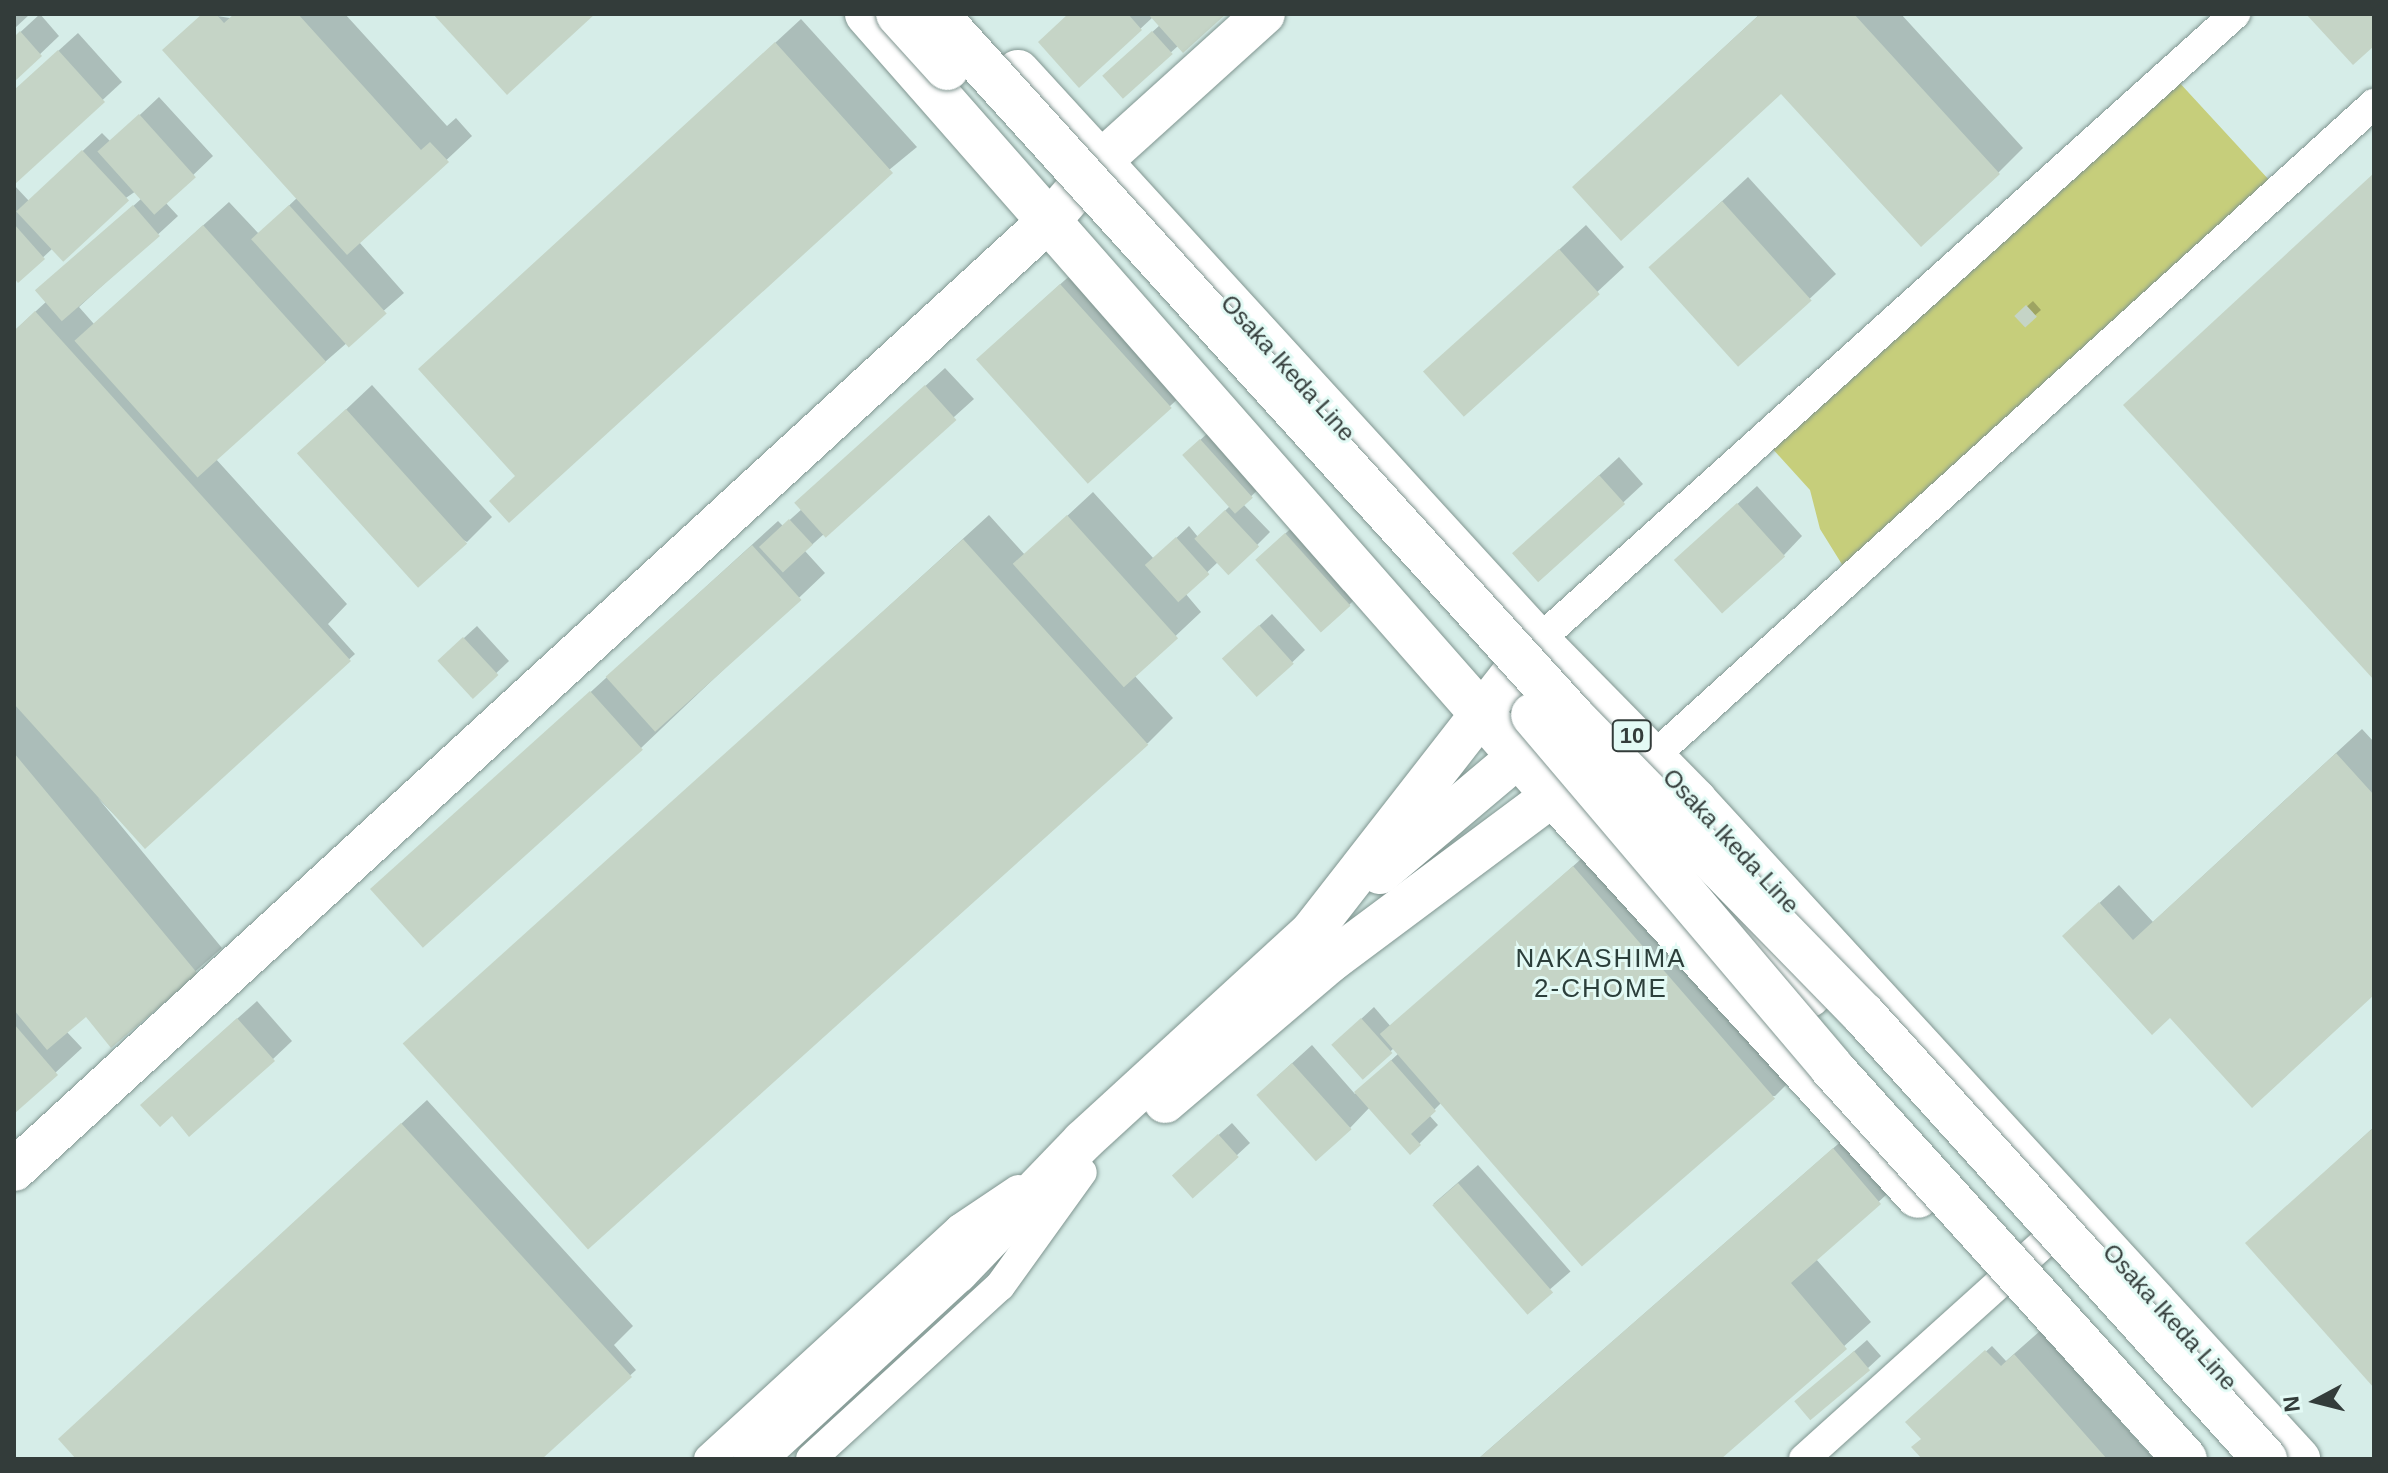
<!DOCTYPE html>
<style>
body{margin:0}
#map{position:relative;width:2388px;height:1473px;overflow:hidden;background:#d6ede8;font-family:Arial,sans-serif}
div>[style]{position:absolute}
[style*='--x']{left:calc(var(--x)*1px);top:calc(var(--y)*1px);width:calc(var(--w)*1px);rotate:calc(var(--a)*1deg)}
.green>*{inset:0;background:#c6ce7b}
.shadow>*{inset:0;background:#0003;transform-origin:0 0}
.building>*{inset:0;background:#c5d4c6;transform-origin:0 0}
.roads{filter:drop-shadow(0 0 2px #809590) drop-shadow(0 0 2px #809590)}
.street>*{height:30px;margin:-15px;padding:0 15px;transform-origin:15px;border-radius:15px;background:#fff}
.secondary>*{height:42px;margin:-21px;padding:0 21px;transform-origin:21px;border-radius:21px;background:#fff}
.primary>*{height:44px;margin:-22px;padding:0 22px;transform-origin:22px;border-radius:22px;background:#fff}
.highway>*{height:44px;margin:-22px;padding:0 22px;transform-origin:22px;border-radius:22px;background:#fff}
.bridges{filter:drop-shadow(0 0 2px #809590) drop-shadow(0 0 2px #809590)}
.highway-bridge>*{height:44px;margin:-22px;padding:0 22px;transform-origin:22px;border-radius:22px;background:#fff}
span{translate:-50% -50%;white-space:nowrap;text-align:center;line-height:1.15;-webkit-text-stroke:6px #e3faf5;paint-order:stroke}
.shield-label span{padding:2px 6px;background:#e3faf5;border:2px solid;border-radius:6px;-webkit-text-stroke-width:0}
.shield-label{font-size:22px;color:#333c3a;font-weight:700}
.street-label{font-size:24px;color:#333c3a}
.neighbourhood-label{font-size:26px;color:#2c3f3b;letter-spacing:2px}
.frame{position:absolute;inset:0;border:16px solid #333c3a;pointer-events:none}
.north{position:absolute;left:2276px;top:1361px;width:80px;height:80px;-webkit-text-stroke:6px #e3faf5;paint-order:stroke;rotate:263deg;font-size:22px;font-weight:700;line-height:32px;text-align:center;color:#333c3a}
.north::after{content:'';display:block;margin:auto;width:28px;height:36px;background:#333c3a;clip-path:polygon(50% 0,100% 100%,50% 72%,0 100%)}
</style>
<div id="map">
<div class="green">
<i style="clip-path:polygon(2177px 80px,2270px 181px,1843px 566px,1820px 529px,1810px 490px,1770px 446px)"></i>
</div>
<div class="shadow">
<i style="clip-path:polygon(14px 14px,30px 14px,14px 29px)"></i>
<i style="clip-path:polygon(40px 14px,59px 36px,14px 79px,14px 38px)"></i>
<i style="clip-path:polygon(204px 14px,230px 18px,345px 14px,447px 126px,456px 118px,472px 136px,359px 242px,404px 293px,215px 458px,347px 604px,328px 624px,355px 654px,145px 846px,98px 798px,222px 948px,111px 1045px,86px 1015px,66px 1031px,82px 1048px,14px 1111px,14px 331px,47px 301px,58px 275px,142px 198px,136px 191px,53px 248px,19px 280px,14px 275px,14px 185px,29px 201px,102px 133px,111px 142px,159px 97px,213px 156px,165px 202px,178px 216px,79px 307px,94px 324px,229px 202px,259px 234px,298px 197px)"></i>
<i style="clip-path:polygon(1069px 14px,1223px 14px,1179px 45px,1123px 96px,1117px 64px,1160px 25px,1153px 17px,1080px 85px)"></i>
<i style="clip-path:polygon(1760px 14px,1901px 14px,2023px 148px,1998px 173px,1781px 91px,1574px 187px)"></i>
<i style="clip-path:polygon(801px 19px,917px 147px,517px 475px,421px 369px)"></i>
<i style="clip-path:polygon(78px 33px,122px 82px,14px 182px,14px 91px)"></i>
<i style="clip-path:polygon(1748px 177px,1836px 274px,1740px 364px,1677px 243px)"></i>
<i style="clip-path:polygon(1586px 225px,1624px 267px,1465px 415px,1452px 348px)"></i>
<i style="clip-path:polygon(1086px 261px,1196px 382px,1089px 481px,1004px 335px)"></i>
<i style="left:2033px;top:301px;width:12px;height:21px;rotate:48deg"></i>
<i style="clip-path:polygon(945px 368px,974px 399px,805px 551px,825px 573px,641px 748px,400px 866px,778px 521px,783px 526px,802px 509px,816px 486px)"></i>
<i style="clip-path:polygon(372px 385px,492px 517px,467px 542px,300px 453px)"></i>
<i style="clip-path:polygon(1213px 428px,1264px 484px,1243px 504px,1270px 532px,1257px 545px,1218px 562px,1185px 593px,1201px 612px,1134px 675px,1173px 718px,1148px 743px,433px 1022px,989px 515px,1025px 555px,1093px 492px,1154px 559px,1189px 526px,1198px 537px,1230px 506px,1197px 443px)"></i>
<i style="clip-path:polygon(1619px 457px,1643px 484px,1540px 580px,1534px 535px)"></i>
<i style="clip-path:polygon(1757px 486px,1802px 536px,1784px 555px,1696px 542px)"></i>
<i style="clip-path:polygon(1305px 516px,1368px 586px,1349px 605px,1277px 541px)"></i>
<i style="clip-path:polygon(1272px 614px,1305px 650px,1258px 695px,1237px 646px)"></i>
<i style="clip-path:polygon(477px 626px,509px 661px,471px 697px,452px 649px)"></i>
<i style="clip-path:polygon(2362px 729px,2374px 742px,2374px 993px,2170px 1015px,2083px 918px,2119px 885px,2153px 922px)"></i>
<i style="clip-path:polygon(1599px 843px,1800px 1071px,1775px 1096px,1442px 1102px,1429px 1115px,1438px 1125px,1419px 1144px,1370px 1107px,1350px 1128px,1278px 1076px,1312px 1045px,1355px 1094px,1399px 1053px,1394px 1048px,1362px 1077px,1346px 1033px,1374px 1007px,1392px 1028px)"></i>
<i style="clip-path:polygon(257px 1001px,292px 1041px,273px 1059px,162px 1086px)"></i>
<i style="clip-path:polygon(427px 1100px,633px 1326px,614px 1345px,636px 1370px,539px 1459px,79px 1459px,86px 1414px)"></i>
<i style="clip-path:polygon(1232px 1123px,1250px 1143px,1193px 1196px,1187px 1163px)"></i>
<i style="clip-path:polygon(2374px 1127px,2374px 1385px,2248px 1243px)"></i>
<i style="clip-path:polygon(1853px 1131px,1898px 1184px,1816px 1259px,1871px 1322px,1718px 1459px,1478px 1459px)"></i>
<i style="left:1478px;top:1165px;width:141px;height:59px;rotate:49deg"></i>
<i style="clip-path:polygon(2040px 1331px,2154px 1459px,1925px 1459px,1923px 1438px,1908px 1422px,1992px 1346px,2006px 1361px)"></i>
<i style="clip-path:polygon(1867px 1340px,1881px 1356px,1868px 1368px,1810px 1390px)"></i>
</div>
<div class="building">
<i style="clip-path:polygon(202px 14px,216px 14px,224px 23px,234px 14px,298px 14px,421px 150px,430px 142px,449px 162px,347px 255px,162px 50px)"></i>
<i style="clip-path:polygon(433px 14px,595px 14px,507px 95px)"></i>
<i style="clip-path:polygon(1068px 14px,1128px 14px,1142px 30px,1079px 88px,1038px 42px)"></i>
<i style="clip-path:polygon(1148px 14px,1226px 14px,1183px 53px)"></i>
<i style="clip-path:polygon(1760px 14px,1854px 14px,2000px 174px,1921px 247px,1781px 94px,1621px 241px,1572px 187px)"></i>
<i style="clip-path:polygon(2306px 14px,2374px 14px,2374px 46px,2353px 65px)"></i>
<i style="clip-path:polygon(20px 31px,42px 56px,14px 82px,14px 37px)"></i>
<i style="left:1152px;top:31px;width:31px;height:67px;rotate:48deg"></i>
<i style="clip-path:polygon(775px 42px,893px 173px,509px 523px,489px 501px,515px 476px,418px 369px)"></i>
<i style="clip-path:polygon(58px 50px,105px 102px,14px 185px,14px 90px)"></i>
<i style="left:139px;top:114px;width:85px;height:56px;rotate:48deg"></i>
<i style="left:82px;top:150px;width:69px;height:90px;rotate:47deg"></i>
<i style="clip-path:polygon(2374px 173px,2374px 680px,2123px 405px)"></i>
<i style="left:1722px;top:201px;width:134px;height:99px;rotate:48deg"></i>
<i style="left:133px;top:205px;width:41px;height:130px;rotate:49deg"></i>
<i style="left:289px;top:205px;width:146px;height:51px;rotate:48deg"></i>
<i style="clip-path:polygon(14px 224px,45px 259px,18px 283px,14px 278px)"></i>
<i style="left:203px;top:225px;width:184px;height:173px;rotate:48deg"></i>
<i style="left:1559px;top:249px;width:61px;height:183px;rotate:48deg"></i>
<i style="left:1060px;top:284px;width:167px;height:113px;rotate:48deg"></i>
<i style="left:2026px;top:305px;width:16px;height:16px;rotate:47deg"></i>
<i style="clip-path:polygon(35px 311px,351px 661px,145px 849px,14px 704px,14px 331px)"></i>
<i style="left:925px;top:385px;width:47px;height:176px;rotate:48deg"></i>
<i style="left:346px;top:409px;width:181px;height:66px;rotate:48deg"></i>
<i style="left:1200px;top:439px;width:79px;height:24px;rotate:48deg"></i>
<i style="left:1599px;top:475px;width:39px;height:117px;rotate:48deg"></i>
<i style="left:1737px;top:503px;width:72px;height:85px;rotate:48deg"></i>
<i style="left:1225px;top:510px;width:50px;height:42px;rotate:47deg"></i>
<i style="left:1067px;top:515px;width:166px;height:73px;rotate:48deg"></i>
<i style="left:789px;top:519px;width:35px;height:41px;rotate:47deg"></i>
<i style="left:1285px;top:533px;width:98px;height:40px;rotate:48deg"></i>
<i style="left:1176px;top:537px;width:50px;height:42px;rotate:48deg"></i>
<i style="left:963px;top:539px;width:277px;height:754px;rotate:48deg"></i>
<i style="left:752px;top:545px;width:74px;height:197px;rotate:48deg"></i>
<i style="left:1259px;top:625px;width:52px;height:50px;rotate:48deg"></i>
<i style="left:463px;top:637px;width:52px;height:35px;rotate:47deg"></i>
<i style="left:590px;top:691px;width:79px;height:296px;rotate:48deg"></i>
<i style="clip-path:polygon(14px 753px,198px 974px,111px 1048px,86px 1017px,47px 1050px,14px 1010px)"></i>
<i style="clip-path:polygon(2336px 753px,2374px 795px,2374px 995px,2252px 1108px,2170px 1018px,2152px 1035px,2062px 936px,2099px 902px,2133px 940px)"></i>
<i style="left:1573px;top:866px;width:308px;height:256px;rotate:49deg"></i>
<i style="clip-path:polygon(237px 1018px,275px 1061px,189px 1137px,172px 1116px,160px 1127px,140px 1105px)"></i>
<i style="left:1361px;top:1018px;width:47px;height:40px;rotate:48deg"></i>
<i style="clip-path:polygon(14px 1024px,58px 1075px,14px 1114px)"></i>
<i style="clip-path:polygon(1391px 1060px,1436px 1111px,1411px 1134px,1421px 1145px,1410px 1155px,1354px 1092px)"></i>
<i style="left:1292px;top:1063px;width:89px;height:48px;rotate:48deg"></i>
<i style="clip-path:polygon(401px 1123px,632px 1377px,542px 1459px,76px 1459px,58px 1439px)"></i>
<i style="clip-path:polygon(2374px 1127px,2374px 1388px,2245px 1243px)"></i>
<i style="left:1218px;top:1134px;width:31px;height:62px;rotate:48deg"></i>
<i style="clip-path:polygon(1833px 1148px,1881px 1204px,1791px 1283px,1847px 1349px,1721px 1459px,1478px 1459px)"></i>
<i style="left:1458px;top:1183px;width:145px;height:34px;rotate:49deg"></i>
<i style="clip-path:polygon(1985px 1350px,2001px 1366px,2014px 1354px,2107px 1459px,1922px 1459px,1911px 1447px,1921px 1439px,1905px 1422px)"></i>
<i style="left:1854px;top:1351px;width:25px;height:78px;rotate:50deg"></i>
</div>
<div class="roads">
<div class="street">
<i style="--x:1538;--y:641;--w:938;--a:-41.97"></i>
<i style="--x:1637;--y:763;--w:17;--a:-21"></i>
<i style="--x:1653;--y:757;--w:973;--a:-42.17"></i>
<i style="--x:709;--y:1459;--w:340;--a:-42.5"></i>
<i style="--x:960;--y:1229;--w:70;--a:-33.9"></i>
<i style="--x:811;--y:1459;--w:256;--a:-42.5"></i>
<i style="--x:1000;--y:1286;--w:140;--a:-54.3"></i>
<i style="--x:1804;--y:1459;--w:362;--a:-42"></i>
</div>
<div class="secondary">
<i style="--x:1380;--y:873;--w:182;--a:-40.1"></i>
<i style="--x:1519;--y:756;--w:36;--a:-27"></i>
<i style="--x:1165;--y:1102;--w:219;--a:-40.4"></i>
<i style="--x:1332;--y:960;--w:276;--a:-36.7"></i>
<i style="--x:14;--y:1170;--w:1408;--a:-42.53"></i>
<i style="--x:1052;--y:218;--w:74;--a:-49.4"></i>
<i style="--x:1100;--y:162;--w:221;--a:-42.1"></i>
<i style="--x:754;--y:1459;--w:276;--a:-42.7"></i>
<i style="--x:957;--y:1272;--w:182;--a:-46.1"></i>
<i style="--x:1083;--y:1141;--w:311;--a:-42.5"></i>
<i style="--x:1312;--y:931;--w:368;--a:-52.1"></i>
</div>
<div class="primary">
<i style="--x:867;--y:14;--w:1039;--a:48.71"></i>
<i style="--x:1553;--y:795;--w:542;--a:47.69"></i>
<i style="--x:1018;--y:72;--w:771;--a:47.58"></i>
<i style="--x:1538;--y:641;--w:224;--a:45.5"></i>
<i style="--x:1695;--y:801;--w:893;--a:47.5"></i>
</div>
<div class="highway">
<i style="--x:1695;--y:801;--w:138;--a:65.1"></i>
<i style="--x:1753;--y:926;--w:89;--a:50.9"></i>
</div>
</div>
<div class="bridges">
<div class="highway-bridge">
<i style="--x:898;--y:14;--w:73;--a:47.8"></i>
<i style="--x:936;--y:14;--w:949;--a:47.82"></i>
<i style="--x:1573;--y:717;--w:415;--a:45.7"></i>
<i style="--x:1863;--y:1014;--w:600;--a:47.91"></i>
<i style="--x:1533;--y:715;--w:461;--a:49.7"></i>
<i style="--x:1831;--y:1067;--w:528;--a:47.92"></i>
</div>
</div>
<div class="shield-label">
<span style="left:1632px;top:736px">10</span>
</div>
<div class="street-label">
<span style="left:1288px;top:368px;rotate:48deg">Osaka Ikeda Line</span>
<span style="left:1731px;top:841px;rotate:47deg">Osaka Ikeda Line</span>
<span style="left:2170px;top:1317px;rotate:48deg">Osaka Ikeda Line</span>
</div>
<div class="neighbourhood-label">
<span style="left:1601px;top:974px">NAKASHIMA<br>2-CHOME</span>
</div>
<div class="frame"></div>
<div class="north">N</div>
</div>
